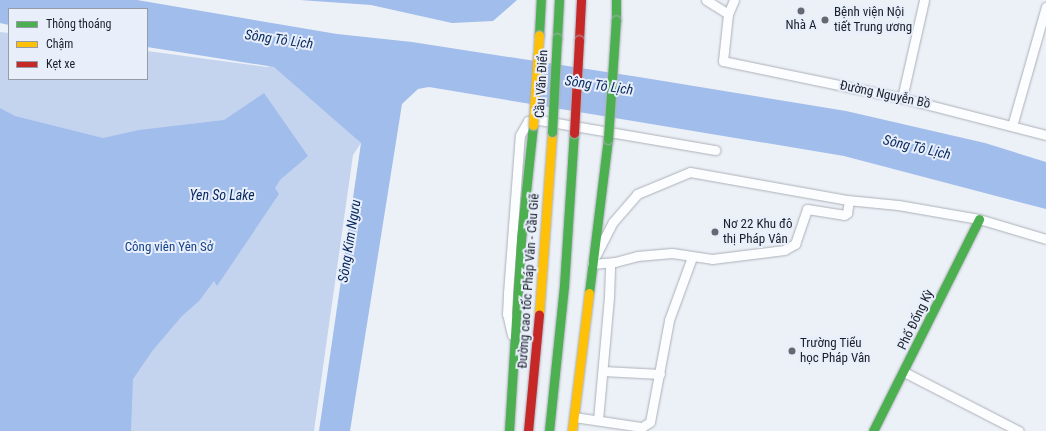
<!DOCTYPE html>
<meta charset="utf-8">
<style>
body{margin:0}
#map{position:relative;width:1046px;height:431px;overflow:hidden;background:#ecf0f7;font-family:"Roboto Condensed",sans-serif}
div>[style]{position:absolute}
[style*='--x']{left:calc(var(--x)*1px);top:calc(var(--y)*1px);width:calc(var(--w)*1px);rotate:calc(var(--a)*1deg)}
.green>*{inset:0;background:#c4d4ef}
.water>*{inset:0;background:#a1bdeb}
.roads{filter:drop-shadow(0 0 1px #acb0b8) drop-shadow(0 0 1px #acb0b8)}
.street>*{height:9px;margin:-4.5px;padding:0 4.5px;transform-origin:4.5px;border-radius:4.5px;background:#fcfdfe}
.fast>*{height:9px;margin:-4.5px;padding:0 4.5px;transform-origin:4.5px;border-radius:4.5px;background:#4caf50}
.slow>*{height:9px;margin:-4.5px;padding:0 4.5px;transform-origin:4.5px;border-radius:4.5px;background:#ffc107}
.jam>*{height:9px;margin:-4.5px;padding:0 4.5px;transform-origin:4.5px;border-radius:4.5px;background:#c62828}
.bridges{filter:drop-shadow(0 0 1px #acb0b8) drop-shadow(0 0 1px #acb0b8)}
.fast-bridge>*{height:9px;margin:-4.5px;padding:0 4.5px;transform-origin:4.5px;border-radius:4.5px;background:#4caf50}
.slow-bridge>*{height:9px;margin:-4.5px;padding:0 4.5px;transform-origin:4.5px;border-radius:4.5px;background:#ffc107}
.jam-bridge>*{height:9px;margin:-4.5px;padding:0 4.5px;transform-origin:4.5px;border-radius:4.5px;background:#c62828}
.dots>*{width:11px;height:11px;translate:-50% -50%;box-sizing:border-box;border:2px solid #e8effb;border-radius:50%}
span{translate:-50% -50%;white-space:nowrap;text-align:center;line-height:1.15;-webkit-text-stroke:4px #e8effb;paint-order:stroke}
.poi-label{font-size:13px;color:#1a202a}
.left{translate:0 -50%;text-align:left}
.street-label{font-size:13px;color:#1a202a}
.park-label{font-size:13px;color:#16428b}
.water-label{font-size:14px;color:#06275d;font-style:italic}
.legend{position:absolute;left:8px;top:8px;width:140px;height:72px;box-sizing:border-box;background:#e8effb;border:1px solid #969ca7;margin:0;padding:5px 7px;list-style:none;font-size:12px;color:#1a202a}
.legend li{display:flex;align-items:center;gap:8px;height:20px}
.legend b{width:20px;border:1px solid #969ca7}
</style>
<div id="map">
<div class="green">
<i style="clip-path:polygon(0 32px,9px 33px,9px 79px,147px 79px,147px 51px,267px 67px,275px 65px,361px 143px,353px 155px,314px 431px,0 431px)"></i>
</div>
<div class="water">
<i style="clip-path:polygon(0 0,137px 0,337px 34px,412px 42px,645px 78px,846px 111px,985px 143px,1046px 162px,1046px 209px,844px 156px,429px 87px,418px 89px,402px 104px,350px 431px,319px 431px,361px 143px,274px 67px,147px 47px,147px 9px,9px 9px,9px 25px,0 23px)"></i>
<i style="clip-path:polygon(300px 0,517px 0,493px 21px,452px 23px,371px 5px)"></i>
<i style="clip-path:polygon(264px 93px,308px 156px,280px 180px,275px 188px,279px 194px,217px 286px,214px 281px,199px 301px,182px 316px,153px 350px,133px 379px,131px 431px,0 431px,0 108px,15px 116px,103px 138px,139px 130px,224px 120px)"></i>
</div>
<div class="roads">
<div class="street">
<i style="--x:706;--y:0;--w:26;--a:32"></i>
<i style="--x:734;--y:0;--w:15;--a:113"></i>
<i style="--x:728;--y:14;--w:47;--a:96.1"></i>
<i style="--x:723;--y:61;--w:183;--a:11.7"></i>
<i style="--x:902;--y:98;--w:149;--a:14.4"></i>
<i style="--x:902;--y:98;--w:100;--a:-77.3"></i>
<i style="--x:1012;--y:126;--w:124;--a:-74.1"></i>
<i style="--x:596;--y:255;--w:37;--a:-63"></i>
<i style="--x:613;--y:222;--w:37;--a:-49"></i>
<i style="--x:637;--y:194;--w:57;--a:-22.5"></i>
<i style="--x:690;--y:172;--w:159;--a:10.1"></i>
<i style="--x:847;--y:200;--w:51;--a:5.6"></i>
<i style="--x:898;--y:205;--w:82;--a:9.8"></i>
<i style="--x:979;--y:219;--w:70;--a:16.6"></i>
<i style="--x:592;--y:264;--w:23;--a:-5"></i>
<i style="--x:615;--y:262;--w:23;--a:-15"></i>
<i style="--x:637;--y:256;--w:35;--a:-5"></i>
<i style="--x:672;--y:253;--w:40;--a:8.5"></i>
<i style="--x:712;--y:259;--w:73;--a:-7.1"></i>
<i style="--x:784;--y:250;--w:13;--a:-29"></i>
<i style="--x:795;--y:244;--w:37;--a:-71"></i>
<i style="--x:807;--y:209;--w:37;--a:9"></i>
<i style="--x:844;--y:215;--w:4;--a:-34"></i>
<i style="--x:847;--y:213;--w:12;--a:-81"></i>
<i style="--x:512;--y:335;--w:22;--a:-103"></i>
<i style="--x:507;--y:314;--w:21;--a:-87"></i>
<i style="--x:508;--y:293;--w:158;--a:-85.7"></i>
<i style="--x:520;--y:135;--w:16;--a:-60"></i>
<i style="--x:528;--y:121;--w:11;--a:-5"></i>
<i style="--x:539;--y:120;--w:179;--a:9.7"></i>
<i style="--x:603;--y:371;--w:57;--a:3"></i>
<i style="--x:904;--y:372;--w:129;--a:27.2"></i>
<i style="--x:574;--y:417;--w:69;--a:8.4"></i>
<i style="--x:642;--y:427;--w:9;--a:-32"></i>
<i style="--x:650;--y:422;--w:104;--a:-79.4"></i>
<i style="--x:669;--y:320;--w:67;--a:-69.9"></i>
<i style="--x:598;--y:420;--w:123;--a:-84.9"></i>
<i style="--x:609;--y:297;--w:34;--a:-88"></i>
</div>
<div class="fast">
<i style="--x:616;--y:0;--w:20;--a:90"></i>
<i style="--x:539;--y:35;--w:35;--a:-87"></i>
<i style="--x:557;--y:38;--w:38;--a:-87"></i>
<i style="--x:589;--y:293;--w:155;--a:-83"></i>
<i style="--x:509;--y:431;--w:192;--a:-86.4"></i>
<i style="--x:521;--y:239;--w:115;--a:-84"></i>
<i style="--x:549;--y:431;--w:146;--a:-84.1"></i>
<i style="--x:564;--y:286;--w:153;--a:-86.3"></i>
<i style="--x:873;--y:431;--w:237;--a:-63.4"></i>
</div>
<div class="slow">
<i style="--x:539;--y:315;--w:183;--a:-85.9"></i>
<i style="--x:572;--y:431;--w:139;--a:-83"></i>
</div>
<div class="jam">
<i style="--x:579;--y:40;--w:40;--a:-87.1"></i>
<i style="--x:528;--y:431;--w:117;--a:-84.6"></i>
</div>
</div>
<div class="bridges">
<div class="fast-bridge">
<i style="--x:552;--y:132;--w:94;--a:-87"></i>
<i style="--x:608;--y:139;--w:119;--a:-86.2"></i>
</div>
<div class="slow-bridge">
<i style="--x:533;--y:125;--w:90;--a:-86.2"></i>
</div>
<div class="jam-bridge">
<i style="--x:574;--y:133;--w:93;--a:-86.9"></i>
</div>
</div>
<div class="dots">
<i style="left:801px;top:11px;background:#646972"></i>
<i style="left:825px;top:20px;background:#646972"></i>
<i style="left:715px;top:232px;background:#646972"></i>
<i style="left:792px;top:351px;background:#646972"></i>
</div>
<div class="poi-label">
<span class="left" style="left:834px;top:20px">Bệnh viện Nội<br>tiết Trung ương</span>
<span style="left:801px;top:25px">Nhà A</span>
<span class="left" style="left:723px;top:232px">Nơ 22 Khu đô<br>thị Pháp Vân</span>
<span class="left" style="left:800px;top:351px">Trường Tiểu<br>học Pháp Vân</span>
</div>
<div class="street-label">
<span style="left:542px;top:84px;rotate:-87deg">Cầu Văn Điển</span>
<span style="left:885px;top:95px;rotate:12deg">Đường Nguyễn Bồ</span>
<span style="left:529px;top:281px;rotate:-86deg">Đường cao tốc Pháp Vân - Cầu Giẽ</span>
<span style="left:916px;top:320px;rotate:-64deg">Phố Đống Kỳ</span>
</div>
<div class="park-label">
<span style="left:169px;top:247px">Công viên Yên Sở</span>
</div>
<div class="water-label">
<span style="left:279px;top:39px;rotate:8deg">Sông Tô Lịch</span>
<span style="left:599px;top:85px;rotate:8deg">Sông Tô Lịch</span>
<span style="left:917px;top:147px;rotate:13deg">Sông Tô Lịch</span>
<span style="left:222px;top:195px">Yen So Lake</span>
<span style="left:349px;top:241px;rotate:-81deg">Sông Kim Ngưu</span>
</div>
<ul class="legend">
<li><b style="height:5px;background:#4caf50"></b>Thông thoáng</li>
<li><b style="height:5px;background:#ffc107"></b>Chậm</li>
<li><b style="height:5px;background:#c62828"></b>Kẹt xe</li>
</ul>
</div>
